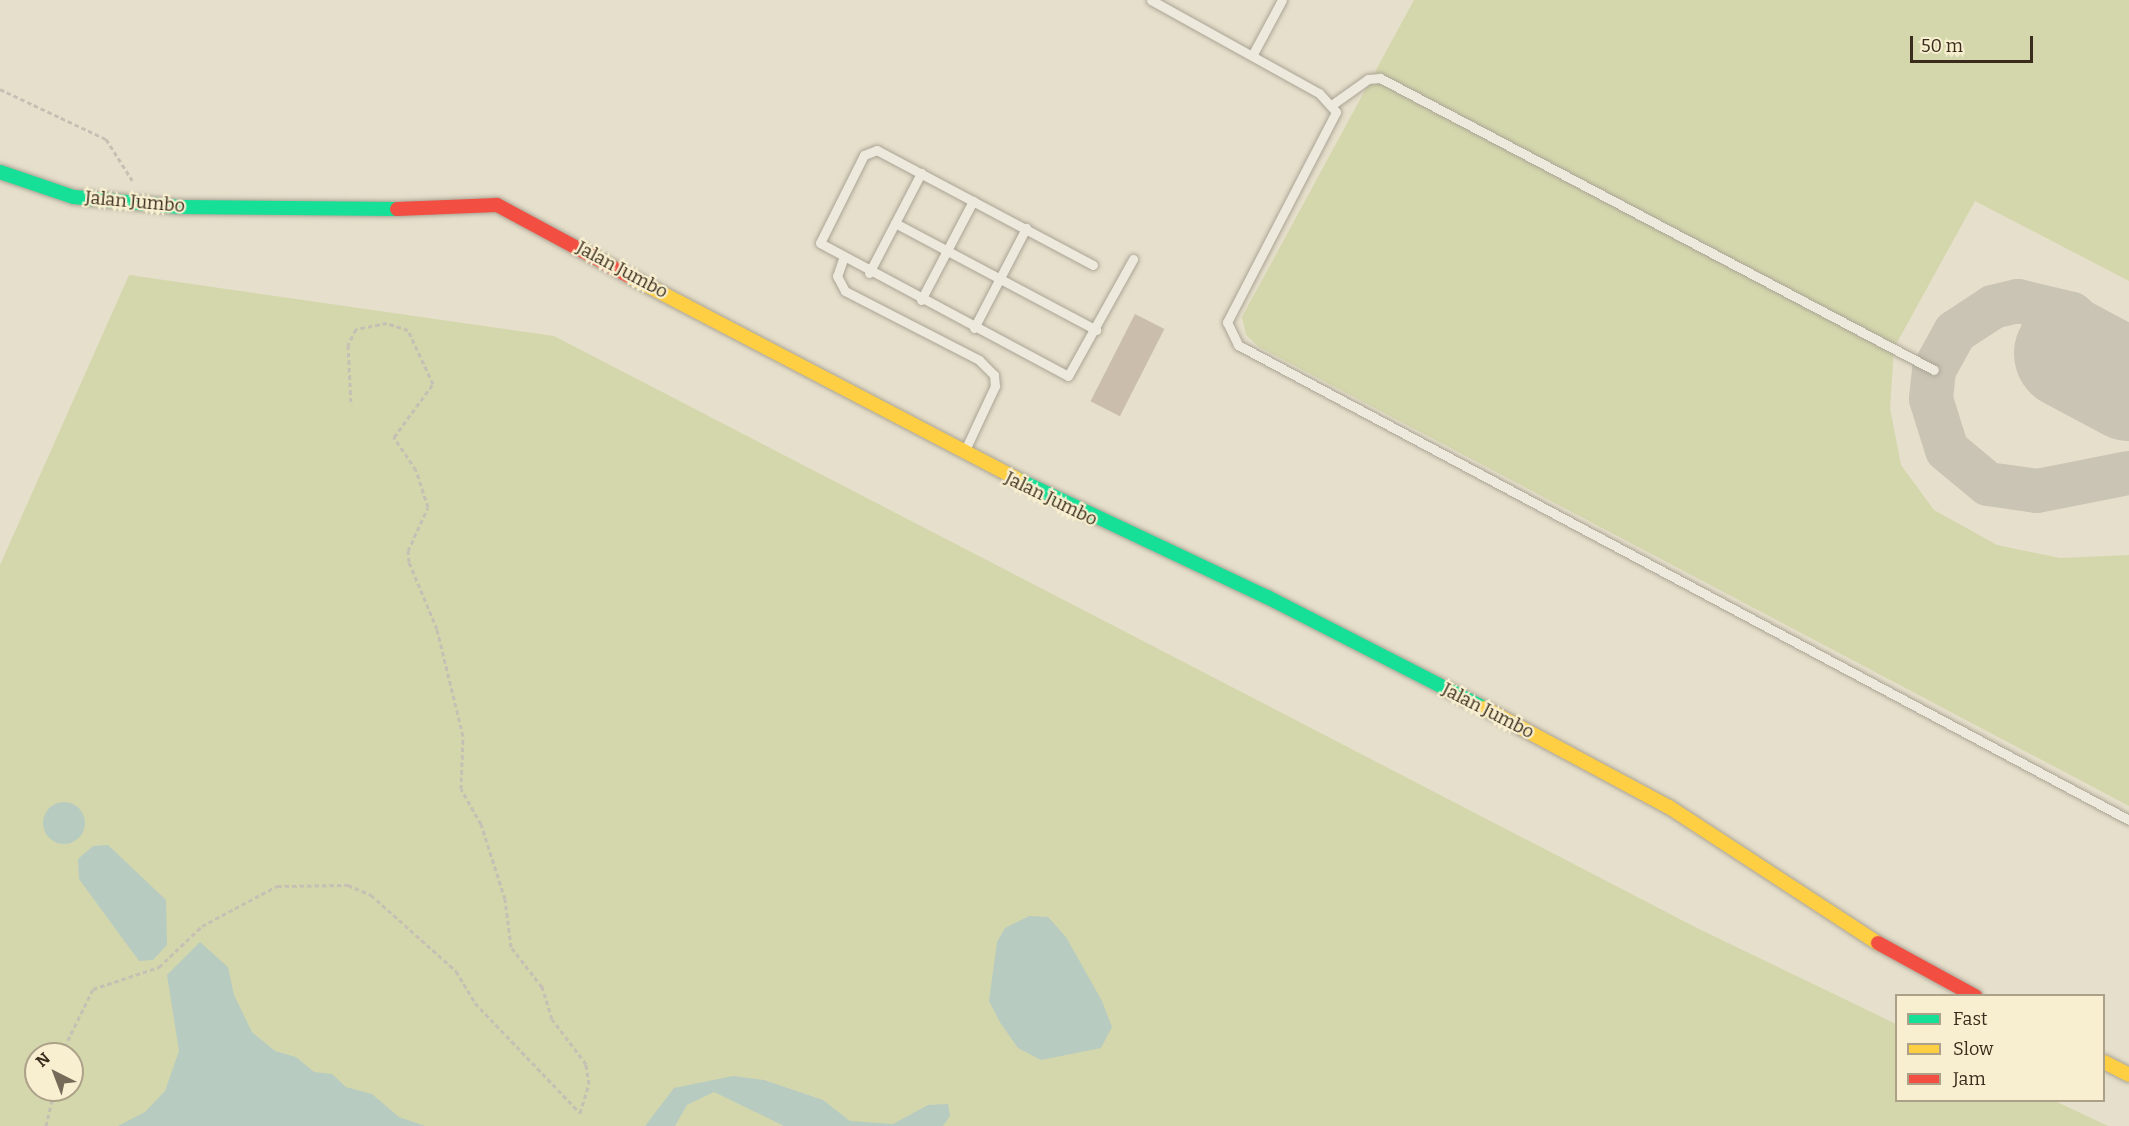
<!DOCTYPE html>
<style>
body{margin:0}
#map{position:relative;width:2129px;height:1126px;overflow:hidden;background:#e6dfcb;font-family:Bitter,serif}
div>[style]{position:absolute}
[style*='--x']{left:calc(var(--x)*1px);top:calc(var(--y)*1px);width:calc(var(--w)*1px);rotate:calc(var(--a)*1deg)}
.green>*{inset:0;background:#d4d7ac}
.water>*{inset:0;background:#b7cbc0}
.round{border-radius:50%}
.taxiway>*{height:44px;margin:-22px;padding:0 22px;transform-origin:22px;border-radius:22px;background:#c9c4b4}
.runway>*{height:111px;margin:-55.5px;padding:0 55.5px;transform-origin:55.5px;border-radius:55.5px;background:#c9c4b4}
.building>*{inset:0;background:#cabdab;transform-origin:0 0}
.path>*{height:3px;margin-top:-1.5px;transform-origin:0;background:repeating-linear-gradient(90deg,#c6c0b4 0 4.5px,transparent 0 7.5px)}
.roads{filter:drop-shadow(0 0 2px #aba495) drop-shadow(0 0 2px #aba495)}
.lane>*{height:9px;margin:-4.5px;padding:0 4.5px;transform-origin:4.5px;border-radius:4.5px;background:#ede9dd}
.fast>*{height:14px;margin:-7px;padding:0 7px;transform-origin:7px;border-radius:7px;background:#16e098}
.slow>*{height:14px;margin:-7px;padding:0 7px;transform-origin:7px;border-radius:7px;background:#ffcf43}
.jam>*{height:14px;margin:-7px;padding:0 7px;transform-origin:7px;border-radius:7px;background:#f24e42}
span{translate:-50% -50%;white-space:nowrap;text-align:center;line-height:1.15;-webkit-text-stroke:4.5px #f8efd0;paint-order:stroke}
.street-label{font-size:18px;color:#3a2c1c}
.legend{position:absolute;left:1895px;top:994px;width:210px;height:108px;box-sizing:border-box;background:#f8efd0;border:2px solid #aca188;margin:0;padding:8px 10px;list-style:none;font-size:18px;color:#3a2c1c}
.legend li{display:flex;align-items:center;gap:12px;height:30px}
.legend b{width:30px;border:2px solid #aca188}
.north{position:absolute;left:24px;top:1042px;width:60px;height:60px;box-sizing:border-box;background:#f8efd0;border:2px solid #aca188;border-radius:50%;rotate:318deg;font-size:16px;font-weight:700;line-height:24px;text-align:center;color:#3a2c1c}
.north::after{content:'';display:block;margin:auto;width:21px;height:27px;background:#766b59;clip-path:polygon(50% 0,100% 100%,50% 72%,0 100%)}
.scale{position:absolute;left:1910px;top:36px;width:123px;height:27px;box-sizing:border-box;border:3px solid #3a2c1c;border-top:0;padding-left:8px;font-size:18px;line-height:21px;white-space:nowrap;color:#3a2c1c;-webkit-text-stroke:4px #f8efd0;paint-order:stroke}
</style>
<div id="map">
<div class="green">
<i style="clip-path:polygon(1414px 0,2129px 0,2129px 281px,1975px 201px,1894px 348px,1890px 408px,1901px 465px,1934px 510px,1997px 545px,2060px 558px,2129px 555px,2129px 806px,1259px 347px,1246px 335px,1242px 317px)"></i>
<i style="clip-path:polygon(evenodd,129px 275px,554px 336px,1699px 929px,1896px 1024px,1896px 1100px,2055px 1101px,2108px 1126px,0 1126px,0 565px,129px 275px,36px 1054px,72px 1054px,72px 1090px,36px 1090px,36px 1054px)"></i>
</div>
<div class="water">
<i class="round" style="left:43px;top:802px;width:42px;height:42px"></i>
<i style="clip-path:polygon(108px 845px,166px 900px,167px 945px,153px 960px,139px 961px,79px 879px,78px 859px,93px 846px)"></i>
<i style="clip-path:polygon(1029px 916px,1048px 917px,1066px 937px,1102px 1001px,1112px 1027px,1101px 1048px,1041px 1060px,1018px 1048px,1001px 1024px,989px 1001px,997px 942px,1005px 928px)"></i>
<i style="clip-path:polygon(200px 942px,228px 967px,234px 995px,252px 1032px,275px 1051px,296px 1057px,314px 1072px,332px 1074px,346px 1087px,372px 1094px,399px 1117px,425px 1126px,118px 1126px,145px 1112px,165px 1091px,179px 1051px,167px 975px)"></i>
<i style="clip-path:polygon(733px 1076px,764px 1080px,823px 1100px,850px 1121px,893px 1124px,928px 1105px,948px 1104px,950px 1116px,943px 1126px,784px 1126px,714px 1092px,687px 1105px,675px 1126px,645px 1126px,674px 1088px)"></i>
</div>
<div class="taxiway">
<i style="--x:2129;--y:363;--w:75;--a:-139.3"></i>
<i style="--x:2072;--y:314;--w:56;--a:-166.5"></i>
<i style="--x:2018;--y:301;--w:26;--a:167"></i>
<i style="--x:1993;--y:307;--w:45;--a:146.7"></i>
<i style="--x:1955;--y:332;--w:43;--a:118.9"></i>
<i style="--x:1934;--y:370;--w:29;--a:96"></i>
<i style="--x:1931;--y:399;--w:53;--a:72.6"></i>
<i style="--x:1947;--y:450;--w:53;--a:39.7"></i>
<i style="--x:1988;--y:484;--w:49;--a:8.1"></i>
<i style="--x:2037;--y:491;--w:94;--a:-11.1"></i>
</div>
<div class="runway">
<i style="--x:2069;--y:353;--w:68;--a:28.1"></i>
</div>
<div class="building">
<i style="left:1135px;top:314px;width:33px;height:98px;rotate:27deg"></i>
</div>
<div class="path">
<i style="--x:0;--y:89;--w:117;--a:25.3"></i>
<i style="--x:106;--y:139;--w:49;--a:57.6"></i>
<i style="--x:61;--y:1054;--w:72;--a:-63.8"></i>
<i style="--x:93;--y:989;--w:70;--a:-18.4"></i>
<i style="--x:159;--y:967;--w:59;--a:-43.6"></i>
<i style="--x:202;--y:926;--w:85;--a:-28.1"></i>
<i style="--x:277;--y:886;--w:71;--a:-0.8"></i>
<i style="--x:348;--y:885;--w:25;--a:23"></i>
<i style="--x:371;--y:895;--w:114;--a:41.8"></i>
<i style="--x:456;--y:971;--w:37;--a:59"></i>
<i style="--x:475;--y:1003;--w:152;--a:46.3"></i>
<i style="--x:580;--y:1113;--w:30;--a:-73"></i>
<i style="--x:589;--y:1084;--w:20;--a:-99"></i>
<i style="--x:586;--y:1064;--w:56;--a:-127.1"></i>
<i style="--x:552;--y:1019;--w:34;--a:-107"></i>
<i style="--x:542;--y:987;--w:51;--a:-127.8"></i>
<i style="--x:511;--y:947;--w:48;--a:-97.1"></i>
<i style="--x:505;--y:899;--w:79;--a:-107.7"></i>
<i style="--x:481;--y:824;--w:40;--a:-119.7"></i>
<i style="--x:461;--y:789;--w:53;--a:-87.8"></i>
<i style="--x:463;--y:736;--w:110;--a:-103.7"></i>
<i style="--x:437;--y:629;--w:73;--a:-112.7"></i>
<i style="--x:409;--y:562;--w:11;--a:-95"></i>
<i style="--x:408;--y:551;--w:48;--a:-65.6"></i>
<i style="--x:428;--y:507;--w:39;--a:-108"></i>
<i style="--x:416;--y:470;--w:40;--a:-124"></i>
<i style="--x:394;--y:437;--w:66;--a:-53.7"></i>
<i style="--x:433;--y:384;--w:60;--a:-114.8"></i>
<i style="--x:408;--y:330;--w:22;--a:-162"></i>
<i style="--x:387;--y:323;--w:32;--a:169"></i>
<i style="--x:356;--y:329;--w:18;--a:117"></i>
<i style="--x:348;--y:345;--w:60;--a:87.1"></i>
<i style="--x:46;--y:1126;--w:37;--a:-77"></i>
</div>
<div class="roads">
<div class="lane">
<i style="--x:1151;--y:0;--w:192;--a:29"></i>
<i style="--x:1319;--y:93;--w:25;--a:48"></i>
<i style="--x:1336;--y:112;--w:237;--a:117.4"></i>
<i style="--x:1227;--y:322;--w:25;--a:64"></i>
<i style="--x:1238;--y:345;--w:1010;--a:28.06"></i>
<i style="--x:1253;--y:54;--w:61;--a:-61.8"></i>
<i style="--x:1333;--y:104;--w:43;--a:-35.5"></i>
<i style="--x:1368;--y:79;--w:12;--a:-5"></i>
<i style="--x:1380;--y:78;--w:626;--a:27.79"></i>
<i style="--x:895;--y:223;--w:228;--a:28"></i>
<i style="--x:843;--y:259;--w:18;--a:109"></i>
<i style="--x:837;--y:276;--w:17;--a:62"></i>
<i style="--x:845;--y:291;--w:151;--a:27.2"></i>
<i style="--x:979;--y:360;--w:21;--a:45"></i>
<i style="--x:994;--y:375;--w:11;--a:85"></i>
<i style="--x:995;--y:386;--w:71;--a:115.1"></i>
<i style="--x:1093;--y:265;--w:245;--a:-152"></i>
<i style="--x:877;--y:150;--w:14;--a:159"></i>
<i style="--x:864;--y:155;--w:98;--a:116.6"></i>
<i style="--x:820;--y:243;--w:281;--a:28.2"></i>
<i style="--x:1068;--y:376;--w:134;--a:-60.9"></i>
<i style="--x:869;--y:273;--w:113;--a:-62.5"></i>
<i style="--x:921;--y:300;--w:112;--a:-62.3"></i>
<i style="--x:974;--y:328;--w:113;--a:-62.5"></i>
</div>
<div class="fast">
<i style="--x:0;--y:172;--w:78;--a:18.7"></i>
<i style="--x:74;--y:197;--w:106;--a:5.4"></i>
<i style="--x:180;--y:207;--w:217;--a:0.5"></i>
<i style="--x:1017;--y:479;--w:276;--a:25.3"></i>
<i style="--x:1267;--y:597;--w:244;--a:27.1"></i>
</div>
<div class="slow">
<i style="--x:629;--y:276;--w:438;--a:27.6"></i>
<i style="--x:1484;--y:708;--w:210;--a:28.2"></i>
<i style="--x:1669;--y:807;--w:249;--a:33.1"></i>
<i style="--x:2104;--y:1062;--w:28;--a:27"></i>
</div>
<div class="jam">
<i style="--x:397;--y:209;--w:100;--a:-2.3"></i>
<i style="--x:497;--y:205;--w:150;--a:28.3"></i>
<i style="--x:1878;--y:943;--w:111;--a:28.7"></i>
</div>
</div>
<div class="street-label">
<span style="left:135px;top:202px;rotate:5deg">Jalan Jumbo</span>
<span style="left:622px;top:270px;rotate:28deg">Jalan Jumbo</span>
<span style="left:1051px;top:499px;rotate:26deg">Jalan Jumbo</span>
<span style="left:1488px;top:711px;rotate:27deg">Jalan Jumbo</span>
</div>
<ul class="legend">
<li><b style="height:8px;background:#16e098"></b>Fast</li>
<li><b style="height:8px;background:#ffcf43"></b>Slow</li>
<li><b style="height:8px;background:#f24e42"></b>Jam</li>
</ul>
<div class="north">N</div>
<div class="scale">50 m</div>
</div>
